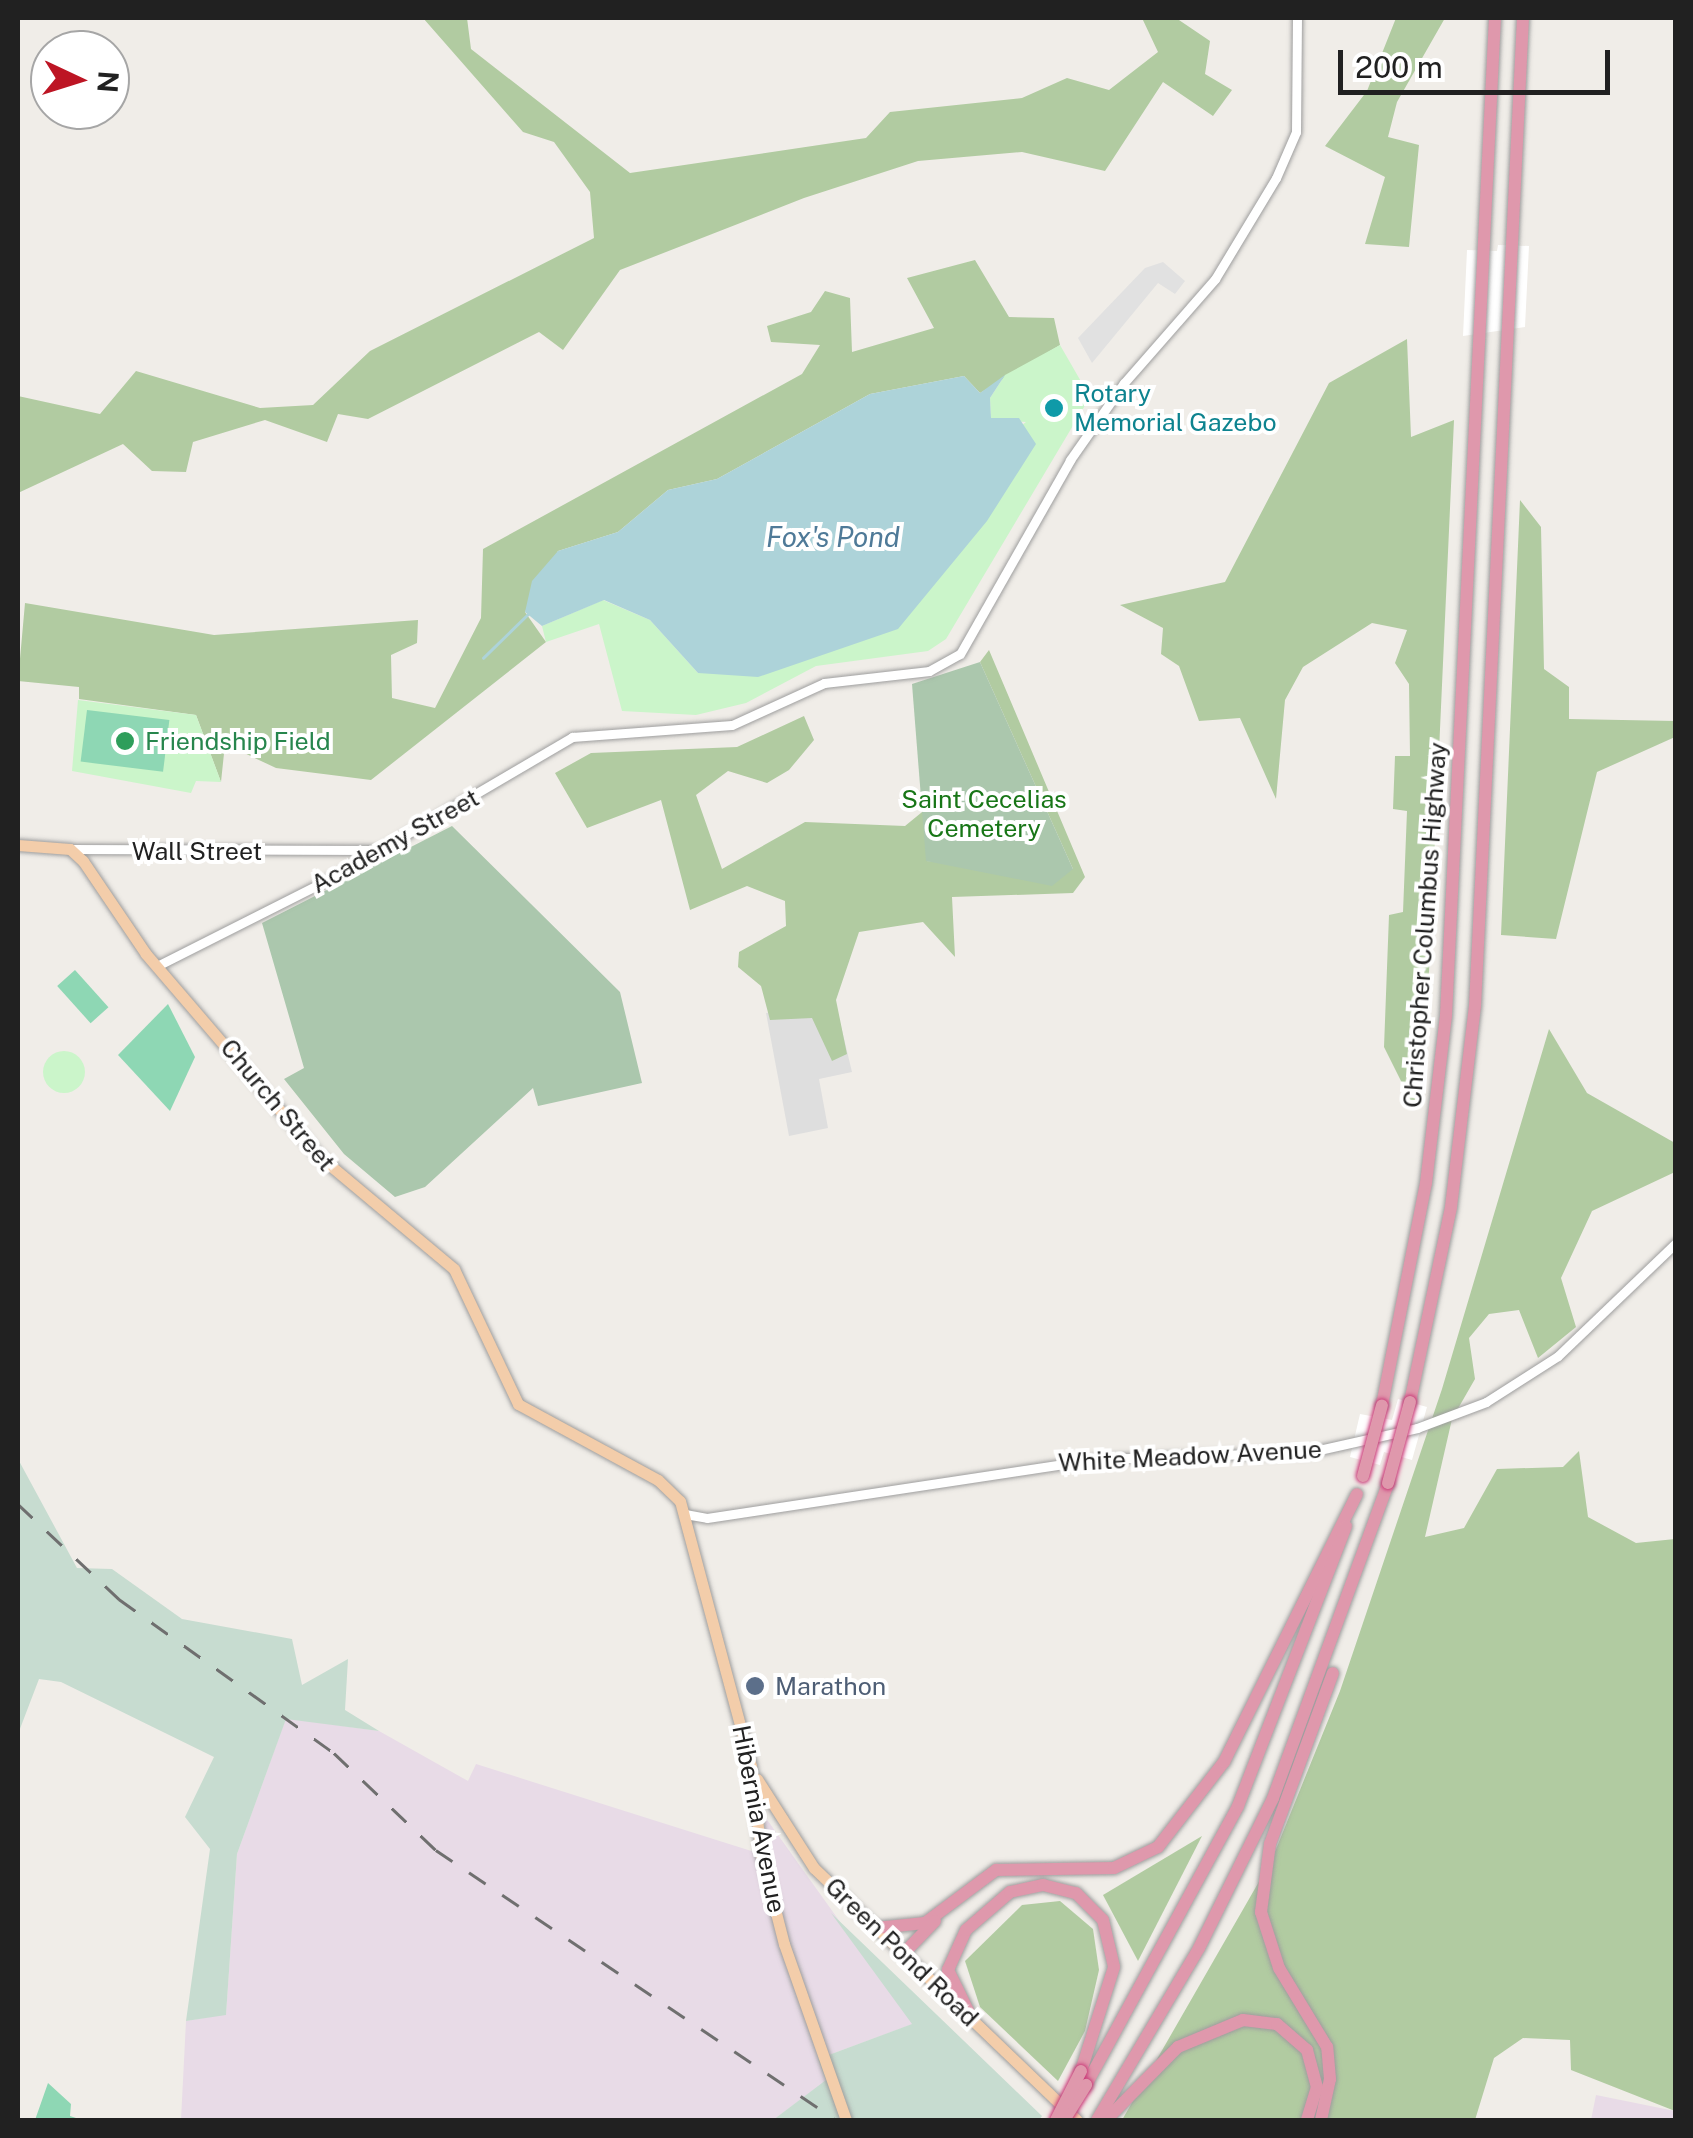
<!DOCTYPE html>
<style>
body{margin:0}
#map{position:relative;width:1693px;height:2138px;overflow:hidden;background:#f0ede8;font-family:"Public Sans",sans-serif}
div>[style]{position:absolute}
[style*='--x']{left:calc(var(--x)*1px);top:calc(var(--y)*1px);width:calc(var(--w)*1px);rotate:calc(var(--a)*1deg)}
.residential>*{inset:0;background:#dedede}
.industrial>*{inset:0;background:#e8dbe7}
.forest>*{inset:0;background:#b1cba1}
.wetland>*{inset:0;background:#c7dcd0}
.cemetery>*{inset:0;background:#abc7ad}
.park>*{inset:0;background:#cbf5ca}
.round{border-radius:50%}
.pitch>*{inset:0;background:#8ed7b4;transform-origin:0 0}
.parking>*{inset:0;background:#e1e1e1}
.water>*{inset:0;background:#add3d9}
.pier>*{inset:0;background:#fff}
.stream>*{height:2.5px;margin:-1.25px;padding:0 1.25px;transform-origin:1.25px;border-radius:1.25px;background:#add3d9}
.roads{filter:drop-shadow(0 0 2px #9e9e9e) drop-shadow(0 0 2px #9e9e9e)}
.minor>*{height:9px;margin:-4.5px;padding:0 4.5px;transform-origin:4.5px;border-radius:4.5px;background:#fff}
.major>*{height:11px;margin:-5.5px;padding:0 5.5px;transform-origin:5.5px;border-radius:5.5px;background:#f3cdaa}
.highway>*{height:12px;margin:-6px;padding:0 6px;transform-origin:6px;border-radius:6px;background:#df98ac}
.rail>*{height:2.5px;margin-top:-1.25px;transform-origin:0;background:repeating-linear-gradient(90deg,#6f6f6f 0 20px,transparent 0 40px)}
.bridges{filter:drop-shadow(0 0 2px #ca3978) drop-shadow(0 0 2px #ca3978)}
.highway-bridge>*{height:12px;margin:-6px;padding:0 6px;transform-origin:6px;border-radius:6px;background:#df98ac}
.dots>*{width:28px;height:28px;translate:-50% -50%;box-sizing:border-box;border:5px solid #fff;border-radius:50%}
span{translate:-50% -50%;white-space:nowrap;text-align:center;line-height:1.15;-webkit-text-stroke:8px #fff;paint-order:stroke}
.culture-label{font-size:25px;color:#0d838f}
.left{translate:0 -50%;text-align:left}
.leisure-label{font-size:25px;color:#27864d}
.park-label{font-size:25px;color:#187617}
.street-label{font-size:25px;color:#212121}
.service-label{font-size:25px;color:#4e5e75}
.water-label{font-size:28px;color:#4f7a98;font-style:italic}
.frame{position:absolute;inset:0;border:20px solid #212121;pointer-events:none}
.north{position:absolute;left:30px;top:30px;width:100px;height:100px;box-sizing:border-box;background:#fff;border:2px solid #a6a6a6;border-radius:50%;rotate:94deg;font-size:28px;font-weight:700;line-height:40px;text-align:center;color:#212121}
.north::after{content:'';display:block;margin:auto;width:35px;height:45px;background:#bd1524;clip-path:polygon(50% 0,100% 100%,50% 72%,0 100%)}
.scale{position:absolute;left:1338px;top:50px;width:272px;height:45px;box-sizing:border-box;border:5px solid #212121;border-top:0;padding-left:12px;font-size:30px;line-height:35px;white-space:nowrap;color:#212121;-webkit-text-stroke:8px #fff;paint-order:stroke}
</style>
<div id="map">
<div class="residential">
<i style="clip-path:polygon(835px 1001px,852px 1072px,819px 1079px,828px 1128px,789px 1136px,766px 1013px)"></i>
</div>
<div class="industrial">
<i style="clip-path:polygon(286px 1718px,379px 1731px,468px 1781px,476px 1764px,770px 1857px,763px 1814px,913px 2024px,818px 2059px,827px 2080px,773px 2120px,181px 2120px,186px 2021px,226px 2014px,237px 1854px)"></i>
<i style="clip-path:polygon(1596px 2095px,1675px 2111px,1675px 2120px,1591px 2120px)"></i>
</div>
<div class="forest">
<i style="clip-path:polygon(423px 18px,467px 18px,471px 49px,630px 173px,866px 138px,890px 112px,1022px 98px,1067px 78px,1109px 90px,1158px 52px,1142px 18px,1176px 18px,1210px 41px,1205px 74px,1232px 90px,1213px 116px,1163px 82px,1105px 171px,1022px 152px,918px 161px,804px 198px,620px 270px,563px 350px,539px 332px,368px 419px,338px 414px,327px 442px,265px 420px,193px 442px,186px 472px,152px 471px,123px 444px,18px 493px,18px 396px,100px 414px,136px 371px,260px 408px,313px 405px,370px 351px,594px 238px,590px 192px,554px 142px,523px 132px)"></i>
<i style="clip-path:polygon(1396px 18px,1445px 18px,1397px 102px,1388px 137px,1419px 145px,1409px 247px,1365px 244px,1385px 177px,1325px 146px,1367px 91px)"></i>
<i style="clip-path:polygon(975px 260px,1009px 317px,1054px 318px,1060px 345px,980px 393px,964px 376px,870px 394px,717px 479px,668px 490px,618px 532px,558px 551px,525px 612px,546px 642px,371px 780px,276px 768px,225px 744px,221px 782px,196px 715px,79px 699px,79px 687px,18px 681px,25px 603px,214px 635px,418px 620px,417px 643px,391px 655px,392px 698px,435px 708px,481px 618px,483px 549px,802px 374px,820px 345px,771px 342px,767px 326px,811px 312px,825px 291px,850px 298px,852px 352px,934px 328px,907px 278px)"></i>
<i style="clip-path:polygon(1407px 339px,1411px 437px,1454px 420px,1429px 972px,1414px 1107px,1384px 1047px,1389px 915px,1403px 912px,1407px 811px,1393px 809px,1395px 756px,1410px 756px,1409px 684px,1395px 663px,1407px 630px,1372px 623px,1303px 667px,1285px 700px,1276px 799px,1240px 718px,1199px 721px,1179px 666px,1161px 654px,1163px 628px,1120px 605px,1225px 582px,1329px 383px)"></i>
<i style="clip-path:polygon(1520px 500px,1541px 527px,1544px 669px,1569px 687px,1569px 719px,1675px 721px,1675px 737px,1597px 772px,1556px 939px,1501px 935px)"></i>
<i style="clip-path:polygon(989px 650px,1085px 877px,1073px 893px,952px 897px,955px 957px,923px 922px,859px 932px,836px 1000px,847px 1054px,832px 1061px,812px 1018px,770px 1020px,761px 986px,738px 967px,739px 952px,786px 926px,785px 901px,747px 886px,690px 910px,661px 800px,587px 828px,555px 773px,591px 753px,737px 747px,804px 716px,814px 740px,789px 770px,767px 783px,728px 771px,696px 795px,722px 869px,805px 822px,905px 826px,927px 808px,926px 861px,1073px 869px,980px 662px)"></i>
<i style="clip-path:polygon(1549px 1029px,1587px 1093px,1675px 1143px,1675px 1172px,1592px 1211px,1561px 1278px,1576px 1327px,1538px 1358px,1519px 1310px,1489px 1314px,1469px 1338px,1475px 1379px,1452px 1419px,1425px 1537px,1464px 1528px,1497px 1469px,1563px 1467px,1579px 1451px,1588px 1517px,1636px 1543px,1675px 1539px,1675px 2111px,1571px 2070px,1570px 2040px,1523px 2038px,1494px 2058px,1475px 2120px,1122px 2120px,1272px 1859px,1340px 1691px,1442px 1389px)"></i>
<i style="clip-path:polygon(1202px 1836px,1138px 1961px,1103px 1895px)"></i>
<i style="clip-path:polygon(1060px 1901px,1093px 1929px,1099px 1970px,1085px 2031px,1058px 2081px,980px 2007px,965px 1961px,1022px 1905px)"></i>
</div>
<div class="wetland">
<i style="clip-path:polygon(18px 1459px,77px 1568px,112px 1569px,182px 1619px,292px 1639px,302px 1685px,348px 1659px,345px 1710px,379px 1731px,286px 1719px,237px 1854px,226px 2015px,186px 2021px,210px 1849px,185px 1817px,214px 1757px,61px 1682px,39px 1679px,18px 1734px)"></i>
<i style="clip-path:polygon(831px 1913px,1042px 2116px,1039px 2120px,773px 2120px,826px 2080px,818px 2059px,912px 2024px)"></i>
</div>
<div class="cemetery">
<i style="clip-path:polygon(980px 662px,1073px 869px,1052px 886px,926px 861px,912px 684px)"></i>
<i style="clip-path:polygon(452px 826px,620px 992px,642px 1083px,538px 1106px,533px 1088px,425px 1187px,395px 1197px,344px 1154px,284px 1079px,304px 1068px,262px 923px)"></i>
</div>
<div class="park">
<i style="clip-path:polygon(1060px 345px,1090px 397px,946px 639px,928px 651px,816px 666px,746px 703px,696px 715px,622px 711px,599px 624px,546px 642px,542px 626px,603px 600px,650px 620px,698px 673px,1026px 422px,991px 419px,990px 398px,1005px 375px)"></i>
<i style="clip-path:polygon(78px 700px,196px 715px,221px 782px,196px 781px,191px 793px,72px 771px)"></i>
<i class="round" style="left:43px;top:1051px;width:42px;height:42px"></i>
</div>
<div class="pitch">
<i style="left:87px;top:710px;width:83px;height:52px;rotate:7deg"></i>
<i style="left:75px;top:970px;width:50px;height:24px;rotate:48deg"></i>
<i style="clip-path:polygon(168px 1004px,195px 1057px,170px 1111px,118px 1055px)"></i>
<i style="clip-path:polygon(48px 2083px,71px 2104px,70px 2116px,82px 2120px,35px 2120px)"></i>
</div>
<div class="parking">
<i style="clip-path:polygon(1163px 262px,1185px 281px,1175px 294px,1158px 283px,1092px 363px,1078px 338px,1145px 268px)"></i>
</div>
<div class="water">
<i style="clip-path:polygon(1005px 375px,990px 398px,991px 418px,1019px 418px,1036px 444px,987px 521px,898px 629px,758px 677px,698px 673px,650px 620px,604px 600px,542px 626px,525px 612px,532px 581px,558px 551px,618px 532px,668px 490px,717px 479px,870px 394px,964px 376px,980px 393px)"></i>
</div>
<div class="pier">
<i style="clip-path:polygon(1498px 245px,1529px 246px,1525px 327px,1463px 336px,1467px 250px,1497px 251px)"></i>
<i style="clip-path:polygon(1398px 1399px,1427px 1407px,1412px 1460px,1384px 1452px,1380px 1465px,1350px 1457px,1360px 1414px,1392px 1420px)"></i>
</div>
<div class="stream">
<i style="--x:483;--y:658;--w:62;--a:-44.3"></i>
</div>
<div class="roads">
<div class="minor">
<i style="--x:70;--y:849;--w:304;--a:0.2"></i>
<i style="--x:157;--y:966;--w:202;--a:-26.8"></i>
<i style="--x:337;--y:875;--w:273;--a:-30.4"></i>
<i style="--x:572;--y:737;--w:160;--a:-4.3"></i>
<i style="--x:732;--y:725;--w:101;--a:-24.5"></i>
<i style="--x:824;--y:683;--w:106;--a:-6.5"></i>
<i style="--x:929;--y:671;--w:35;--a:-29"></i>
<i style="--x:960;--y:654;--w:223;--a:-60.4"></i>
<i style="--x:1070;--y:460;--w:94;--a:-55"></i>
<i style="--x:1124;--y:383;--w:138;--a:-48.8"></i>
<i style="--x:1215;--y:279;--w:118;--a:-58.9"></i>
<i style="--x:1276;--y:178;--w:50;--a:-66.5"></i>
<i style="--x:1296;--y:132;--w:114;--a:-89.5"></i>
<i style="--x:685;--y:1514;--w:22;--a:10"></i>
<i style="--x:707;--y:1518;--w:396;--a:-8.6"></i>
<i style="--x:1099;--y:1459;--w:211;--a:-1.9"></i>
<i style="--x:1310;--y:1452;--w:110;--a:-12.6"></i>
<i style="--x:1417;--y:1428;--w:74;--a:-20.6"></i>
<i style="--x:1486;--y:1402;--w:85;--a:-32.6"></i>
<i style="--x:1558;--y:1356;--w:163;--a:-43.8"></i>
</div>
<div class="major">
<i style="--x:18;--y:845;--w:52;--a:4.4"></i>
<i style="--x:70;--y:849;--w:18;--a:43"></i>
<i style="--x:83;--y:861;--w:112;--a:55.9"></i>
<i style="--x:146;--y:954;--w:266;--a:49.4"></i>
<i style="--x:319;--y:1156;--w:176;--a:39.9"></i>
<i style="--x:454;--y:1269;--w:149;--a:64.6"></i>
<i style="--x:518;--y:1404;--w:159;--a:28.5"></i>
<i style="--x:658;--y:1480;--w:30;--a:44"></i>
<i style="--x:680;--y:1501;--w:274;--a:75"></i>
<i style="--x:751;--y:1766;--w:89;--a:83.5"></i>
<i style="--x:761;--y:1854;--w:93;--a:75.7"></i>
<i style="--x:784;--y:1944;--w:187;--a:70.6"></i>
<i style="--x:757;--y:1779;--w:106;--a:57.4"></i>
<i style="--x:814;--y:1868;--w:364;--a:43.8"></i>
</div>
<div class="highway">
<i style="--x:1410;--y:1402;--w:199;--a:-78.1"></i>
<i style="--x:1451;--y:1207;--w:202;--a:-83.2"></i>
<i style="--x:1475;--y:1006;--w:989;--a:-87.22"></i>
<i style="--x:1382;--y:1405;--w:226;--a:-78.8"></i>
<i style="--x:1426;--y:1183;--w:169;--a:-83.2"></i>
<i style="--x:1446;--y:1015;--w:998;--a:-87.19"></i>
<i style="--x:876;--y:1928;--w:49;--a:-5.8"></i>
<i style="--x:925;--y:1923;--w:89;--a:-36.7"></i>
<i style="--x:996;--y:1870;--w:118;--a:-1"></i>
<i style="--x:1114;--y:1868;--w:49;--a:-25.5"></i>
<i style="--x:1158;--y:1847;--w:108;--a:-52.2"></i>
<i style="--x:1224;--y:1762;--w:299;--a:-63.6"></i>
<i style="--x:903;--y:1954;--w:46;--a:-45.9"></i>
<i style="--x:972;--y:2019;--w:55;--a:-116.1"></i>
<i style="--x:948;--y:1970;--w:44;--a:-65.8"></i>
<i style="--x:966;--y:1930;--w:58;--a:-40.8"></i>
<i style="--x:1010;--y:1892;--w:34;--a:-12"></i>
<i style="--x:1043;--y:1885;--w:34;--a:14"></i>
<i style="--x:1076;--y:1893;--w:38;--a:45"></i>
<i style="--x:1103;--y:1920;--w:48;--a:76.8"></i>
<i style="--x:1114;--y:1967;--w:109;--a:107.6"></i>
<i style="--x:1086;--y:2085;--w:318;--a:-61.4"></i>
<i style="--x:1238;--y:1806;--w:300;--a:-68.9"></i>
<i style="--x:1097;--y:2120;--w:200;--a:-59.3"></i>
<i style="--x:1199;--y:1948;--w:167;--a:-63.7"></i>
<i style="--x:1273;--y:1798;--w:335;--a:-69.9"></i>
<i style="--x:1106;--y:2120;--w:103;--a:-45.4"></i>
<i style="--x:1178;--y:2047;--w:70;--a:-22.6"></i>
<i style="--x:1243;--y:2020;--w:34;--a:7"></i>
<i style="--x:1277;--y:2024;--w:40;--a:41"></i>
<i style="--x:1307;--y:2050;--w:38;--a:75"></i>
<i style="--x:1317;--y:2087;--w:34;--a:107"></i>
<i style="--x:1321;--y:2120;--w:42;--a:-77.6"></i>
<i style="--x:1330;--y:2079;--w:32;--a:-95"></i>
<i style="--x:1327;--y:2047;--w:92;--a:-121.3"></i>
<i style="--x:1279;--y:1968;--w:59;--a:-107.8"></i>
<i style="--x:1261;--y:1912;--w:69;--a:-82.5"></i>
<i style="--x:1270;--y:1844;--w:182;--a:-69.8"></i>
</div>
</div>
<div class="rail">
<i style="--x:18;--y:1504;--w:139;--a:43.2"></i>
<i style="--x:119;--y:1599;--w:264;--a:35.6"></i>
<i style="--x:334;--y:1753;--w:141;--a:43.6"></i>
<i style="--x:436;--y:1850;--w:483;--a:34"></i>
</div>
<div class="bridges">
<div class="highway-bridge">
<i style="--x:1363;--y:1476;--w:73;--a:-75"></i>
<i style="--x:1388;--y:1483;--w:84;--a:-74.8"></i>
<i style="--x:1066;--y:2117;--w:38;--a:-58"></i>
<i style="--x:1056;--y:2120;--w:55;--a:-63"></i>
</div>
</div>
<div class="dots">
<i style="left:1054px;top:408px;background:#0f9aa8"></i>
<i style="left:125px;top:741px;background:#2e9e5b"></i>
<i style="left:755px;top:1686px;background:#5c6f8a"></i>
</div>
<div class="culture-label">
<span class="left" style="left:1074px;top:408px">Rotary<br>Memorial Gazebo</span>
</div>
<div class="leisure-label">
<span class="left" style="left:145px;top:741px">Friendship Field</span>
</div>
<div class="park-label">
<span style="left:984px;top:814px">Saint Cecelias<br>Cemetery</span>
</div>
<div class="street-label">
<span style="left:395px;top:841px;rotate:-29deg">Academy Street</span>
<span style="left:197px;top:851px">Wall Street</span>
<span style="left:1425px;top:925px;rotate:-86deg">Christopher Columbus Highway</span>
<span style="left:278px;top:1105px;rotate:50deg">Church Street</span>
<span style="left:1190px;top:1456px;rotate:-3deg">White Meadow Avenue</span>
<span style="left:759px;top:1819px;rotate:79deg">Hibernia Avenue</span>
<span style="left:902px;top:1952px;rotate:44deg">Green Pond Road</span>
</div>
<div class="service-label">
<span class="left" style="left:775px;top:1686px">Marathon</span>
</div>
<div class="water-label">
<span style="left:833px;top:537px">Fox's Pond</span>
</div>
<div class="frame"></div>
<div class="north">N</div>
<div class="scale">200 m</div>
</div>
